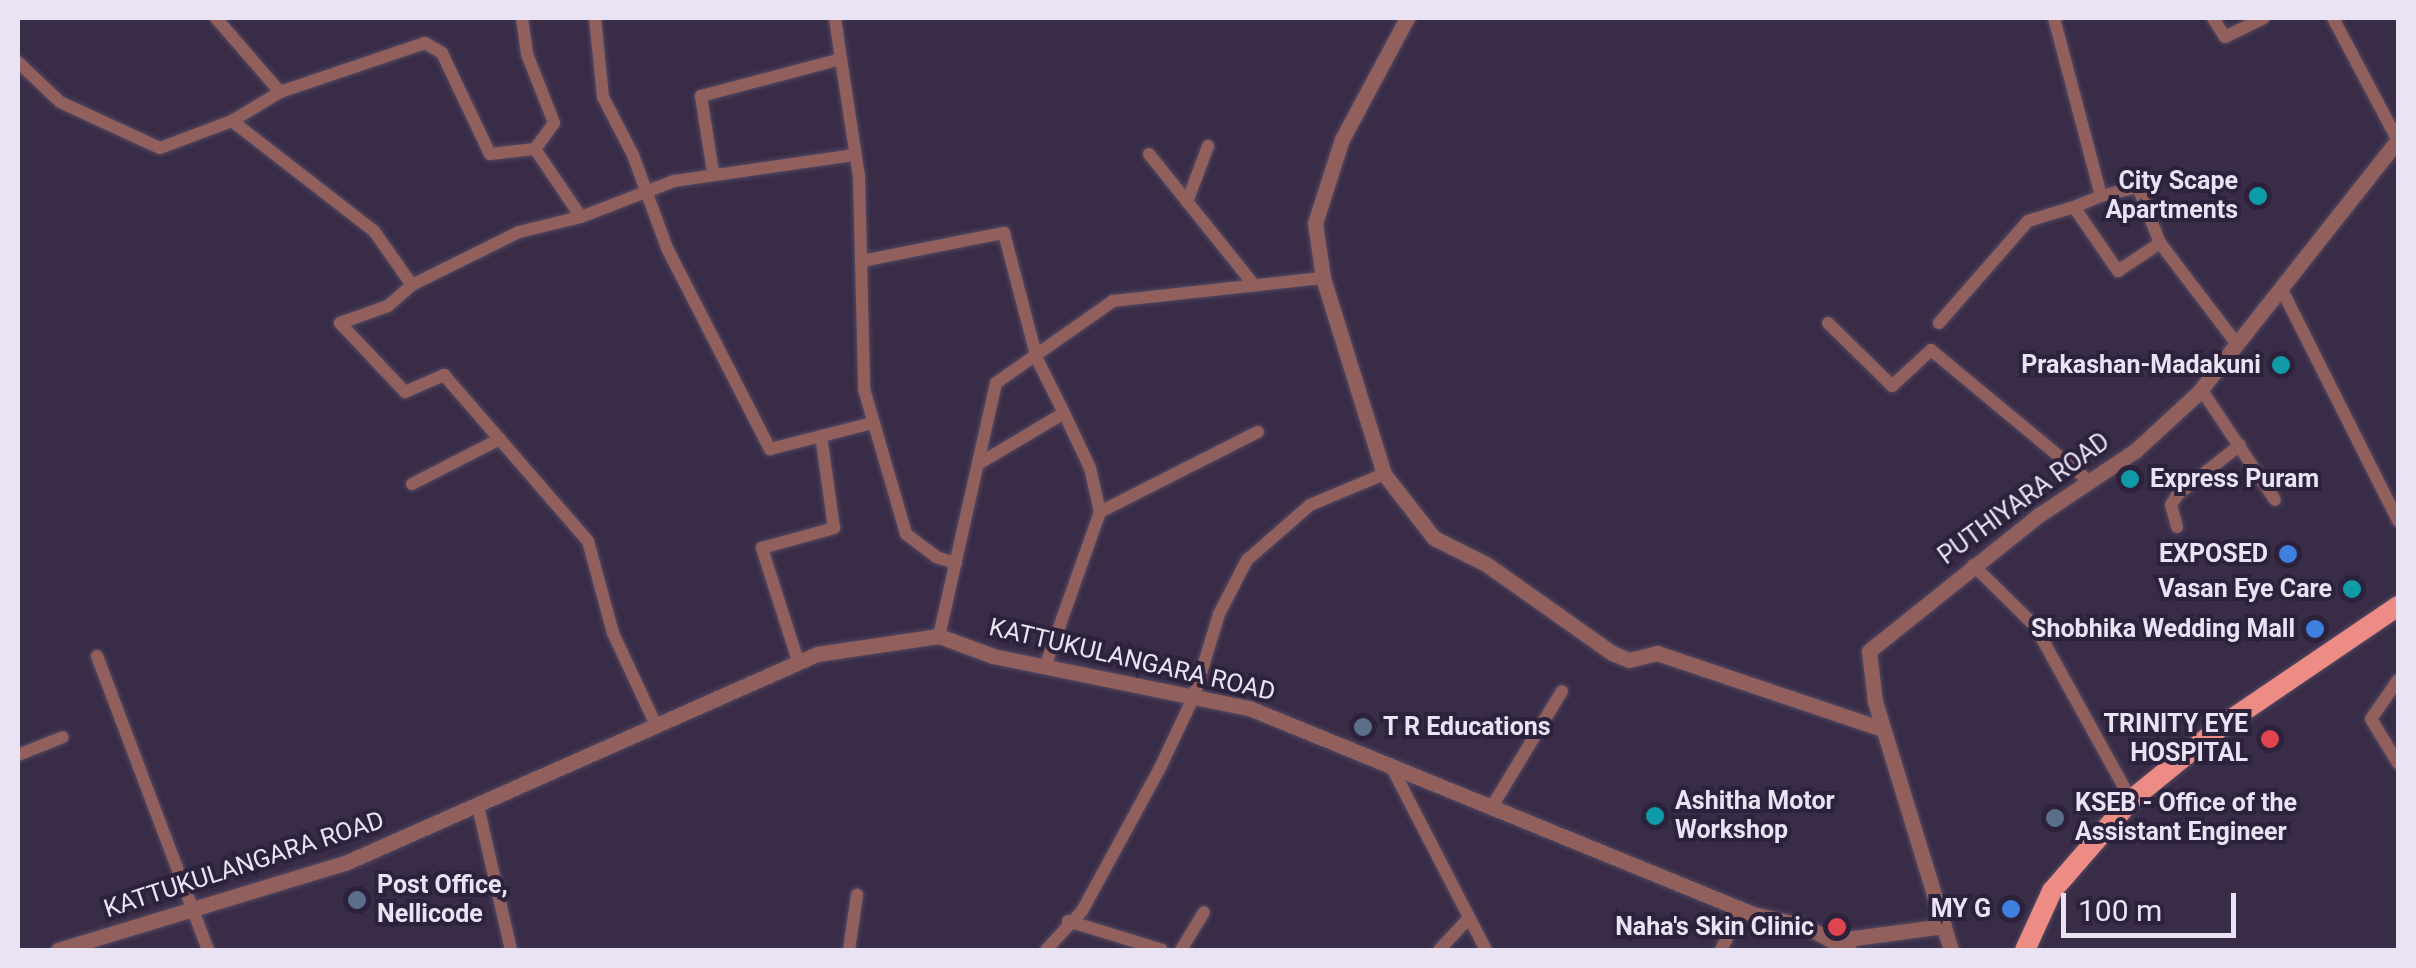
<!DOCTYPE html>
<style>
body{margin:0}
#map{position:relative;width:2416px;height:968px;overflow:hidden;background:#382c46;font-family:Roboto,sans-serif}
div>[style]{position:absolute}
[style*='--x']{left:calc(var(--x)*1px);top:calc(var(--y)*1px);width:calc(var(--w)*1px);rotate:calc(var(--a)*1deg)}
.roads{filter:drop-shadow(0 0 2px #544962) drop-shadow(0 0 2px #544962)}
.minor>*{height:12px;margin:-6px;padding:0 6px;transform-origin:6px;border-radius:6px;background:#91605d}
.tertiary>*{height:15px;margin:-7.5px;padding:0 7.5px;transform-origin:7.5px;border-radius:7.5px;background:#91605d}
.primary>*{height:20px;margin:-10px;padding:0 10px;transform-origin:10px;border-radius:10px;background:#ed8b85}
.dots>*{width:28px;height:28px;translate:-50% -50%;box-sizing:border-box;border:5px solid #2d223c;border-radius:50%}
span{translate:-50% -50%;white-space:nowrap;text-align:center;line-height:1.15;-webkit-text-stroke:8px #2d223c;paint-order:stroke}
.poi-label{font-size:25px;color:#eae3f4;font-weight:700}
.right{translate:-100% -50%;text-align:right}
.left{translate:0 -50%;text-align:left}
.street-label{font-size:25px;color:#eae3f4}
.frame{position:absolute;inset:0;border:20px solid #eae3f4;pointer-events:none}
.scale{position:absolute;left:2061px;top:893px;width:175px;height:45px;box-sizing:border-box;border:5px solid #eae3f4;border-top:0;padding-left:12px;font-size:30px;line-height:35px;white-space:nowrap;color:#eae3f4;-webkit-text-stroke:8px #2d223c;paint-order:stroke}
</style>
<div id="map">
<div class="roads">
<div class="minor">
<i style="--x:216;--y:18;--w:98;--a:49.1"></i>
<i style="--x:522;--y:18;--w:36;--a:82"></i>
<i style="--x:527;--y:54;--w:74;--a:68.6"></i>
<i style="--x:554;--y:123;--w:32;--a:126"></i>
<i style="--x:535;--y:149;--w:82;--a:55.9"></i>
<i style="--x:595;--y:18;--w:79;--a:84.2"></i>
<i style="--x:603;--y:97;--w:65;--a:62.7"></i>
<i style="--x:633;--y:155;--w:99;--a:69.9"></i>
<i style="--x:667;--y:248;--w:226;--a:62.9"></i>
<i style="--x:770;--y:449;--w:106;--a:-14.2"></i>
<i style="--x:835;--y:18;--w:41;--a:81.7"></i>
<i style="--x:2054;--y:18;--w:184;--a:75.2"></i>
<i style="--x:2101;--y:196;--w:38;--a:-14"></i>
<i style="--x:2138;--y:187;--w:60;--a:68.6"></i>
<i style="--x:2160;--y:243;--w:127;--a:52.7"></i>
<i style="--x:2213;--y:18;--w:22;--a:58"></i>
<i style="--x:2225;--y:37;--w:43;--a:-26"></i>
<i style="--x:2333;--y:18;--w:139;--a:62.1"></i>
<i style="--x:18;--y:62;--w:58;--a:43.6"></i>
<i style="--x:60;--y:102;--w:110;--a:24.7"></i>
<i style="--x:160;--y:148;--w:77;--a:-20.6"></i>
<i style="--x:232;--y:121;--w:180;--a:37.8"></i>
<i style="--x:374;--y:231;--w:66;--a:54.9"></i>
<i style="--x:412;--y:285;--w:32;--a:139"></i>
<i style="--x:388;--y:306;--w:51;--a:160.5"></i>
<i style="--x:340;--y:323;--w:95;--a:46.7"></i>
<i style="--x:405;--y:392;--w:43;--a:-23.6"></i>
<i style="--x:444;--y:375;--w:220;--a:49.1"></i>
<i style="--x:588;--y:541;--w:95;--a:74.8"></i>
<i style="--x:613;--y:633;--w:99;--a:65"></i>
<i style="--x:232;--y:121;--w:56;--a:-31.1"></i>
<i style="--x:280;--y:92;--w:153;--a:-18.7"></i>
<i style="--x:425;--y:43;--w:20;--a:30"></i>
<i style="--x:442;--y:53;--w:112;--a:64.6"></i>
<i style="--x:490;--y:154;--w:45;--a:-6.3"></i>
<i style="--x:1149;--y:154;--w:168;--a:51.3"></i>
<i style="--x:713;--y:172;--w:77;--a:-99"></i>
<i style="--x:701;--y:96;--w:145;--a:-14.8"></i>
<i style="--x:841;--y:59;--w:119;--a:81.3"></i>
<i style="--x:859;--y:177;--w:212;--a:88.6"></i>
<i style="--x:864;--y:389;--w:151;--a:73.8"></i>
<i style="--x:906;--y:534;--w:38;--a:37"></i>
<i style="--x:936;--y:557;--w:21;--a:17"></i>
<i style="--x:2101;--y:196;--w:29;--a:158"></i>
<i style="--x:2074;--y:207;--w:78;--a:55.5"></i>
<i style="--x:2118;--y:271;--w:50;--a:-33.7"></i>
<i style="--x:1187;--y:202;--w:60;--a:-69.4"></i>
<i style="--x:862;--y:261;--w:145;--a:-11.2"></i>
<i style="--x:1004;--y:233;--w:130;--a:75.3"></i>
<i style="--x:1037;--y:359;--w:60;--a:63.4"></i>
<i style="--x:1064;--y:413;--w:100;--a:149.3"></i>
<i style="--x:412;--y:285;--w:119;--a:-26.4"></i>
<i style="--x:519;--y:232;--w:64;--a:-13.6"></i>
<i style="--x:581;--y:217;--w:100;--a:-21.2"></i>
<i style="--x:674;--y:181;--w:182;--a:-8.2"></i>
<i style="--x:2281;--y:288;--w:261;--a:63.3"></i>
<i style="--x:1828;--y:323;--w:90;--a:44.5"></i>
<i style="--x:1892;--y:386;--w:53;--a:-42.7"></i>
<i style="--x:1931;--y:350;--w:205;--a:39.7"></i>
<i style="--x:1939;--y:323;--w:135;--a:-48.9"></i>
<i style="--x:2028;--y:221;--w:48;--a:-16.9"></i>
<i style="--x:2201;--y:389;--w:133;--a:56.3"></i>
<i style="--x:1064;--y:413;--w:61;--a:64.7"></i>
<i style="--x:1090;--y:468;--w:45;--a:77.2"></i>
<i style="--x:412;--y:484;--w:99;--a:-27.1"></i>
<i style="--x:2177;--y:527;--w:23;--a:-105"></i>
<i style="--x:2171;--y:505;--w:13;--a:-58"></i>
<i style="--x:2178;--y:494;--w:79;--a:-38.3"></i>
<i style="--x:1973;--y:565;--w:87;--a:44.5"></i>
<i style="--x:2035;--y:626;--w:199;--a:61.1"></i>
<i style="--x:939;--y:636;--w:259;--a:-77.3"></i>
<i style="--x:996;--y:383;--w:143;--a:-35"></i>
<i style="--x:1113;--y:301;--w:211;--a:-6.3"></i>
<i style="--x:97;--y:656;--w:314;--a:69.3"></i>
<i style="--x:798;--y:661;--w:119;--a:-107.7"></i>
<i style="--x:762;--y:548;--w:75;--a:-15.5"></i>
<i style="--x:834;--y:528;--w:93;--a:-98"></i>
<i style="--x:1046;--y:664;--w:161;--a:-70.4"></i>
<i style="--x:1100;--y:512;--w:177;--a:-26.9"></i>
<i style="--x:2398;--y:680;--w:47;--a:124.7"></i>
<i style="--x:2371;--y:719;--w:52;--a:58.5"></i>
<i style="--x:18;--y:755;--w:48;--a:-21.8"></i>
<i style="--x:1390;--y:764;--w:209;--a:62.7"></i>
<i style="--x:1493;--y:805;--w:133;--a:-58.8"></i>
<i style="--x:478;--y:806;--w:148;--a:77.1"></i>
<i style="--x:1068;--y:921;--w:98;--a:17.1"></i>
<i style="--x:849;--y:950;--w:56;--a:-81.7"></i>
<i style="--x:1046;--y:950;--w:53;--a:-47.3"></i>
<i style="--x:1082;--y:911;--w:161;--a:-61.4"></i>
<i style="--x:1159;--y:770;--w:82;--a:-64.7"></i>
<i style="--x:1194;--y:696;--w:86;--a:-73"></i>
<i style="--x:1219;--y:614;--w:61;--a:-62.6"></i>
<i style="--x:1247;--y:560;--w:84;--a:-41.1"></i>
<i style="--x:1310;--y:505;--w:80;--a:-22.7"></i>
<i style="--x:1181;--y:950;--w:44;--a:-58.8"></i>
<i style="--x:1439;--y:950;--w:44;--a:-46.8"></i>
<i style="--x:1721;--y:950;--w:46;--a:-64"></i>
</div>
<div class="tertiary">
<i style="--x:1407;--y:18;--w:137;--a:118.2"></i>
<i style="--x:1342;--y:139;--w:88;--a:107.8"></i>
<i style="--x:1315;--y:223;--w:56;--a:81.7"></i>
<i style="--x:1323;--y:278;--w:205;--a:72.7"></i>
<i style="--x:1384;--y:474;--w:81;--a:52"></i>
<i style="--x:1434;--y:538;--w:58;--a:26.6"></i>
<i style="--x:1486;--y:564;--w:154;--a:35.2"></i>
<i style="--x:1612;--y:653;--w:18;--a:22"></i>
<i style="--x:1629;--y:660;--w:29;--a:-14"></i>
<i style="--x:1657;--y:653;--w:238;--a:18.6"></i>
<i style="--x:1839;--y:940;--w:106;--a:-7.6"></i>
<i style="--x:58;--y:950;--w:300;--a:-16.9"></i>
<i style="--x:345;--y:863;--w:516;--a:-23.88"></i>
<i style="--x:817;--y:654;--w:123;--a:-8.4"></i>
<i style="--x:939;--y:636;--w:58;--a:20.3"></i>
<i style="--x:993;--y:656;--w:261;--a:11.5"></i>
<i style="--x:1249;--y:708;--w:544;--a:22.23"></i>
<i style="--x:1753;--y:914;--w:53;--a:13"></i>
<i style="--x:1805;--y:926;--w:50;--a:28.6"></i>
<i style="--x:1951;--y:950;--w:259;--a:-107"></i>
<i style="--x:1875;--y:702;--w:51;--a:-96.7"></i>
<i style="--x:1869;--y:651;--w:218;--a:-38.7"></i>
<i style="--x:2039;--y:515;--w:117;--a:-33.8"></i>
<i style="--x:2136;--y:450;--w:84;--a:-42.6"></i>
<i style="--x:2198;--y:393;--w:323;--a:-51.7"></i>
</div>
<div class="primary">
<i style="--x:2025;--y:950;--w:65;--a:-65.4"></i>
<i style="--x:2052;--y:891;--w:121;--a:-49"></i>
<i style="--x:2131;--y:800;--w:119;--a:-39.2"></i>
<i style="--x:2223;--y:725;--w:212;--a:-34.2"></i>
</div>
</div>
<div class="dots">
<i style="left:2258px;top:196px;background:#0f9aa8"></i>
<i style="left:2281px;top:365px;background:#0f9aa8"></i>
<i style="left:2130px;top:479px;background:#0f9aa8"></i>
<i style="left:2288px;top:554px;background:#3f7fe0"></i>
<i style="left:2352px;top:589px;background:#0f9aa8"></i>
<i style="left:2315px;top:629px;background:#3f7fe0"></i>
<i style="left:1363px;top:727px;background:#5c6f8a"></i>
<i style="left:2270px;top:739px;background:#e0444e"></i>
<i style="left:1655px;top:816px;background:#0f9aa8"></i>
<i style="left:2055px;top:818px;background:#5c6f8a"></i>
<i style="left:357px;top:900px;background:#5c6f8a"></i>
<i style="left:2011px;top:909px;background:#3f7fe0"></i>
<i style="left:1837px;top:927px;background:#e0444e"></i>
</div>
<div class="poi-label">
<span class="right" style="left:2238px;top:196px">City Scape<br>Apartments</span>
<span class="right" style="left:2261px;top:365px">Prakashan-Madakuni</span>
<span class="left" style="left:2150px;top:479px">Express Puram</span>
<span class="right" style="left:2268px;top:554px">EXPOSED</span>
<span class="right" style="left:2332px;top:589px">Vasan Eye Care</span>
<span class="right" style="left:2295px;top:629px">Shobhika Wedding Mall</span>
<span class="right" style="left:2248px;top:739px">TRINITY EYE<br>HOSPITAL</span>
<span class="left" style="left:1383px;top:727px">T R Educations</span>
<span class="left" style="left:1675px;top:816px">Ashitha Motor<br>Workshop</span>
<span class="left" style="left:2075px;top:818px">KSEB - Office of the<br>Assistant Engineer</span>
<span class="left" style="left:377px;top:900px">Post Office,<br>Nellicode</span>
<span class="right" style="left:1991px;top:909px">MY G</span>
<span class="right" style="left:1814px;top:927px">Naha's Skin Clinic</span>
</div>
<div class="street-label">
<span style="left:2024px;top:499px;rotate:-36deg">PUTHIYARA ROAD</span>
<span style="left:1132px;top:660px;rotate:13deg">KATTUKULANGARA ROAD</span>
<span style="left:244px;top:865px;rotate:-18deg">KATTUKULANGARA ROAD</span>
</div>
<div class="frame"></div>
<div class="scale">100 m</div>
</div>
